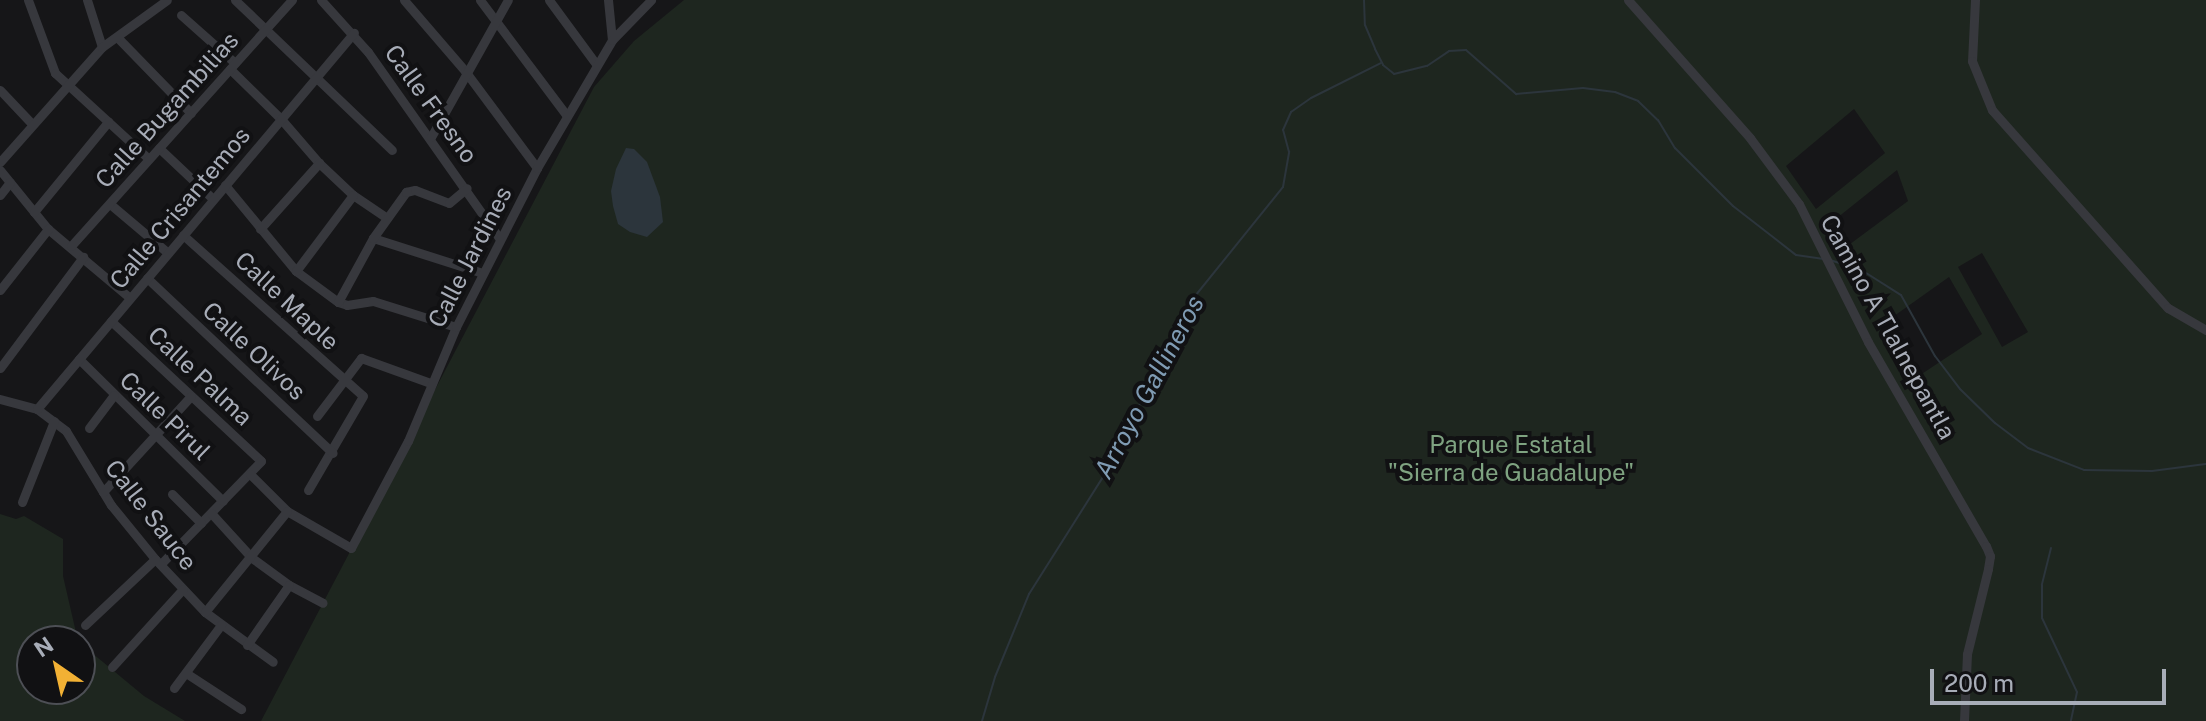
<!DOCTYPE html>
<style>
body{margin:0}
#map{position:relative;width:2206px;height:721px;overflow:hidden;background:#161618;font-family:"Public Sans",sans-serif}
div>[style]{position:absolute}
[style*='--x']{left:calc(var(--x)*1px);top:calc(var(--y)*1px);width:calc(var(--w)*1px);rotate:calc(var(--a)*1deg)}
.green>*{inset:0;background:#1e261f}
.water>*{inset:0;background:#2c353c}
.stream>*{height:2px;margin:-1px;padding:0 1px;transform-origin:1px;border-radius:1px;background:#2c353c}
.minor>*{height:9px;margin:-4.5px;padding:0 4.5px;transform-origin:4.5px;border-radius:4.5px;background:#37383d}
span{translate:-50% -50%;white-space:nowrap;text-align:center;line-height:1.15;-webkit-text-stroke:8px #111113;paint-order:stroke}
.street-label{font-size:24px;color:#a8adb8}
.park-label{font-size:24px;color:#7fa381}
.water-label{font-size:26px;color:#7f9bb3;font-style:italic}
.north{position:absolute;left:16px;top:625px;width:80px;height:80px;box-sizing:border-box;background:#111113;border:2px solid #4d4f55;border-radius:50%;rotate:326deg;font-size:22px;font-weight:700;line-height:32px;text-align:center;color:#a8adb8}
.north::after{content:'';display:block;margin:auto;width:28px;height:36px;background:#f2b134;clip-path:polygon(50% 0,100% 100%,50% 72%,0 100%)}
.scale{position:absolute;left:1930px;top:669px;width:236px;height:36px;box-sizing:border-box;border:4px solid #a8adb8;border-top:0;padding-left:10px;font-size:24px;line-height:28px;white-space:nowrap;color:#a8adb8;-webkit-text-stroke:6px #111113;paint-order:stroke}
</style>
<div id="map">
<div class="green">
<i style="clip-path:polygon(evenodd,684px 0,2206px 0,2206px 721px,261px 721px,594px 87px,634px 41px,684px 0,1854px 109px,1885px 153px,1816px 209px,1786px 166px,1854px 109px,684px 0,1897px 170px,1908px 201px,1838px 253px,1827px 226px,1897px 170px,684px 0,1982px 253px,2028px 332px,2002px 347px,1958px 267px,1982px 253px,684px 0,1949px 277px,1982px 334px,1905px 385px,1880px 326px,1949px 277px)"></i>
<i style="clip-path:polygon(0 514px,16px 519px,24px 516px,63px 539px,63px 576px,78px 641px,32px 641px,32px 689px,80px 689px,80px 643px,144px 696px,185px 721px,0 721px)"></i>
</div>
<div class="water">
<i style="clip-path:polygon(626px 148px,634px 149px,647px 162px,660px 197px,663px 222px,647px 237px,630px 232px,618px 224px,613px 206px,611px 191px,616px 169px)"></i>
</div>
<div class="stream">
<i style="--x:1364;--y:0;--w:25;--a:88"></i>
<i style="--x:1365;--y:25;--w:26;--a:67"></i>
<i style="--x:1375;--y:49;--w:18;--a:63"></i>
<i style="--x:1383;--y:65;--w:14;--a:39"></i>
<i style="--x:1394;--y:74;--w:34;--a:-14"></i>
<i style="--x:1427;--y:66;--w:27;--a:-34"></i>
<i style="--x:1449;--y:51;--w:17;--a:-3"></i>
<i style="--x:1466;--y:50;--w:67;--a:41.3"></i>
<i style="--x:1516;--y:94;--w:67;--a:-5.1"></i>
<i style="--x:1583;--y:88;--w:32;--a:7"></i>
<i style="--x:1615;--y:92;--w:25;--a:21"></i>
<i style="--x:1638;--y:101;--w:28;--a:44"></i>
<i style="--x:1658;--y:120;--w:33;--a:59"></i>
<i style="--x:1675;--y:148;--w:82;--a:45"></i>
<i style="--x:1733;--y:206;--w:80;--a:37.9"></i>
<i style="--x:1796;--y:255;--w:28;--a:8"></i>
<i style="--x:1830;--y:260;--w:35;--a:18"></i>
<i style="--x:1863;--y:271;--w:45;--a:32.3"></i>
<i style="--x:1901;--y:295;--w:70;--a:60.9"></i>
<i style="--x:1935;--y:356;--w:41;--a:52.9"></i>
<i style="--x:1960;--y:389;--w:49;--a:44.2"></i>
<i style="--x:1995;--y:423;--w:41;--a:37.1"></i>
<i style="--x:2028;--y:448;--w:60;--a:21.4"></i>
<i style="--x:2084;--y:470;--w:68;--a:0.8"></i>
<i style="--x:2152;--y:471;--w:54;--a:-7.4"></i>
<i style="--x:2051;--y:548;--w:38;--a:104"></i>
<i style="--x:2042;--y:585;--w:33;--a:90"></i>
<i style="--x:2042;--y:618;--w:82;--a:64.7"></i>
<i style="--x:2077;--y:692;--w:30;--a:102"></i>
<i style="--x:982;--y:721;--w:46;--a:-73.5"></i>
<i style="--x:995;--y:677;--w:90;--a:-67.7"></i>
<i style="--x:1029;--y:594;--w:151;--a:-57.7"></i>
<i style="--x:1110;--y:466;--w:178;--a:-64.3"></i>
<i style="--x:1187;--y:306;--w:153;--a:-51.1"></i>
<i style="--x:1283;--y:187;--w:36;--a:-80"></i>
<i style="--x:1289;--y:152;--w:23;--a:-105"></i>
<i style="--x:1283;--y:130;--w:20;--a:-66"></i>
<i style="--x:1291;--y:112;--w:24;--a:-35"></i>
<i style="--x:1311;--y:98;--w:78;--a:-26.6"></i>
</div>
<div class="minor">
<i style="--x:28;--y:0;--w:78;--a:69.7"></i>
<i style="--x:55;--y:73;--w:127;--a:42.5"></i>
<i style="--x:87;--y:0;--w:49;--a:72.3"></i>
<i style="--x:235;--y:0;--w:217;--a:43.7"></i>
<i style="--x:321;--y:0;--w:70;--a:47.9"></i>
<i style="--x:368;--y:52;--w:229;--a:54.8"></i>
<i style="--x:404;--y:0;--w:94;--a:49.3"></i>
<i style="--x:465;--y:71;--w:121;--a:53.4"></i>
<i style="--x:480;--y:0;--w:145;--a:53.1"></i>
<i style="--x:549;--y:0;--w:79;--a:53.7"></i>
<i style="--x:608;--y:0;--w:40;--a:84.3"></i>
<i style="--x:1628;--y:0;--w:184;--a:48.5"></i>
<i style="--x:1750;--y:138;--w:82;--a:53.4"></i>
<i style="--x:1799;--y:204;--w:154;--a:63.4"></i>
<i style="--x:1868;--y:342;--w:236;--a:60"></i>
<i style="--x:1986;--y:546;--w:11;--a:68"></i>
<i style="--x:1990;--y:556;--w:13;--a:99"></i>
<i style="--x:1988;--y:569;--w:88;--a:103.9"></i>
<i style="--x:1967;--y:654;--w:67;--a:92.6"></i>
<i style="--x:1975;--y:0;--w:61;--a:92.8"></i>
<i style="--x:1972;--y:61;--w:53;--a:67.8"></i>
<i style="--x:1992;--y:110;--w:265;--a:48.4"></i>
<i style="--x:2168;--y:308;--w:44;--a:30.1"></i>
<i style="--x:181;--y:15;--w:72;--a:41.6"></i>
<i style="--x:117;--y:37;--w:106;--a:45.8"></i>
<i style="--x:230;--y:69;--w:71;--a:44.4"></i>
<i style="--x:281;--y:119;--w:58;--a:49.2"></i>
<i style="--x:319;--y:163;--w:47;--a:43.3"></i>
<i style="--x:353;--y:195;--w:41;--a:34.1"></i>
<i style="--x:0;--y:90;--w:47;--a:46.7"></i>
<i style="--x:431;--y:137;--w:157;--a:-60.7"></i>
<i style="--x:159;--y:148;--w:74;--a:43.4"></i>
<i style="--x:0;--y:162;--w:154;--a:-48.4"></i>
<i style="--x:102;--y:47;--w:80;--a:-35.9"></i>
<i style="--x:0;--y:170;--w:76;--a:50.9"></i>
<i style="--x:48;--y:229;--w:107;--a:40.1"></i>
<i style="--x:225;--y:185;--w:112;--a:50.5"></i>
<i style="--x:296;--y:271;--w:52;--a:36.4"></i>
<i style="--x:338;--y:302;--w:9;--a:18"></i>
<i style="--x:347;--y:305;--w:26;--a:-9"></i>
<i style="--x:373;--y:301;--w:87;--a:17.4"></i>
<i style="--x:0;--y:195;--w:16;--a:-52"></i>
<i style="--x:110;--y:204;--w:76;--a:40.2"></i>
<i style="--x:34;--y:212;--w:117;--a:-50.6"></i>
<i style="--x:260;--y:229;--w:89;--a:-48.2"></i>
<i style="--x:183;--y:235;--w:241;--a:41.8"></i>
<i style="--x:363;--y:396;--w:109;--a:120.3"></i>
<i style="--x:373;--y:238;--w:115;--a:17.7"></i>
<i style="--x:71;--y:246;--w:331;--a:-48.1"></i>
<i style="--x:296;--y:271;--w:95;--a:-53.1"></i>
<i style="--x:147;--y:278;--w:255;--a:43.3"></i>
<i style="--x:0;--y:290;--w:78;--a:-51.8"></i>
<i style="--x:338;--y:302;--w:73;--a:-61.3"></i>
<i style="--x:373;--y:238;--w:57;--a:-54.3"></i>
<i style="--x:406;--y:192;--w:9;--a:-13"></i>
<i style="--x:415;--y:190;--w:36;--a:21"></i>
<i style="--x:449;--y:203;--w:23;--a:-40"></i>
<i style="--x:111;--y:321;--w:205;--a:43"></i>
<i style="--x:261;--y:461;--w:144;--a:134.2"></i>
<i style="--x:79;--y:359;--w:202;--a:44.6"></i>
<i style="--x:0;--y:368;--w:139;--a:-53.2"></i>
<i style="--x:0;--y:399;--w:38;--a:15"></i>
<i style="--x:37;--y:409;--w:36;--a:37"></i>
<i style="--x:66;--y:431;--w:87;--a:58.7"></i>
<i style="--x:111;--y:505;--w:70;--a:50.8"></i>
<i style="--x:155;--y:559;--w:73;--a:46.7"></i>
<i style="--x:205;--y:612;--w:84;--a:36.3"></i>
<i style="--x:37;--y:409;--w:492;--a:-49.9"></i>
<i style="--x:317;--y:416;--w:73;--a:-52.8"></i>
<i style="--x:361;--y:358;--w:73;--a:19.9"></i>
<i style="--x:89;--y:428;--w:41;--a:-52.9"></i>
<i style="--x:250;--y:474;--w:52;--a:45"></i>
<i style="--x:287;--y:511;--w:74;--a:30"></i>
<i style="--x:351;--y:548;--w:121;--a:-62"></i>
<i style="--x:408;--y:441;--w:124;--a:-67.2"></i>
<i style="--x:456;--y:327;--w:178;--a:-63"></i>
<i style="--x:537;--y:168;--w:148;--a:-59.6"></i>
<i style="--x:612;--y:40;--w:56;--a:-45.7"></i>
<i style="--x:103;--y:492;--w:130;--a:-47.5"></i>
<i style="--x:172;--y:494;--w:41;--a:45"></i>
<i style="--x:22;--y:502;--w:87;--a:-68.4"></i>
<i style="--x:211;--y:513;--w:61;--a:47.7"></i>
<i style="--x:252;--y:558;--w:46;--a:36.1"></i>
<i style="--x:289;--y:585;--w:38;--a:28"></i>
<i style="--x:205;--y:612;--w:130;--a:-50.9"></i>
<i style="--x:85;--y:625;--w:96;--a:-43.3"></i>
<i style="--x:247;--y:645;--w:73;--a:-55"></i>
<i style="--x:112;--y:667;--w:105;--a:-47.7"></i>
<i style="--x:186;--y:673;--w:66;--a:33.2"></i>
<i style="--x:174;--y:688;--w:79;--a:-53.3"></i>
</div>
<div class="street-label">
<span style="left:431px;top:104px;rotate:54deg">Calle Fresno</span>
<span style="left:167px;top:110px;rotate:-48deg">Calle Bugambilias</span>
<span style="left:180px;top:208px;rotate:-50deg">Calle Crisantemos</span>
<span style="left:470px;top:257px;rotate:-63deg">Calle Jardines</span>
<span style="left:287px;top:301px;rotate:43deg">Calle Maple</span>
<span style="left:1888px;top:327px;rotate:61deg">Camino A Tlalnepantla</span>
<span style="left:254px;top:351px;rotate:43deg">Calle Olivos</span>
<span style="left:200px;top:376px;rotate:43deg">Calle Palma</span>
<span style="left:165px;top:416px;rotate:44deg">Calle Pirul</span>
<span style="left:151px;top:515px;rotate:52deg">Calle Sauce</span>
</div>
<div class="park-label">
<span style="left:1511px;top:459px">Parque Estatal<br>"Sierra de Guadalupe"</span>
</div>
<div class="water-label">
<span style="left:1149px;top:387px;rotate:-62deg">Arroyo Gallineros</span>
</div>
<div class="north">N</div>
<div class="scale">200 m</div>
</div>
